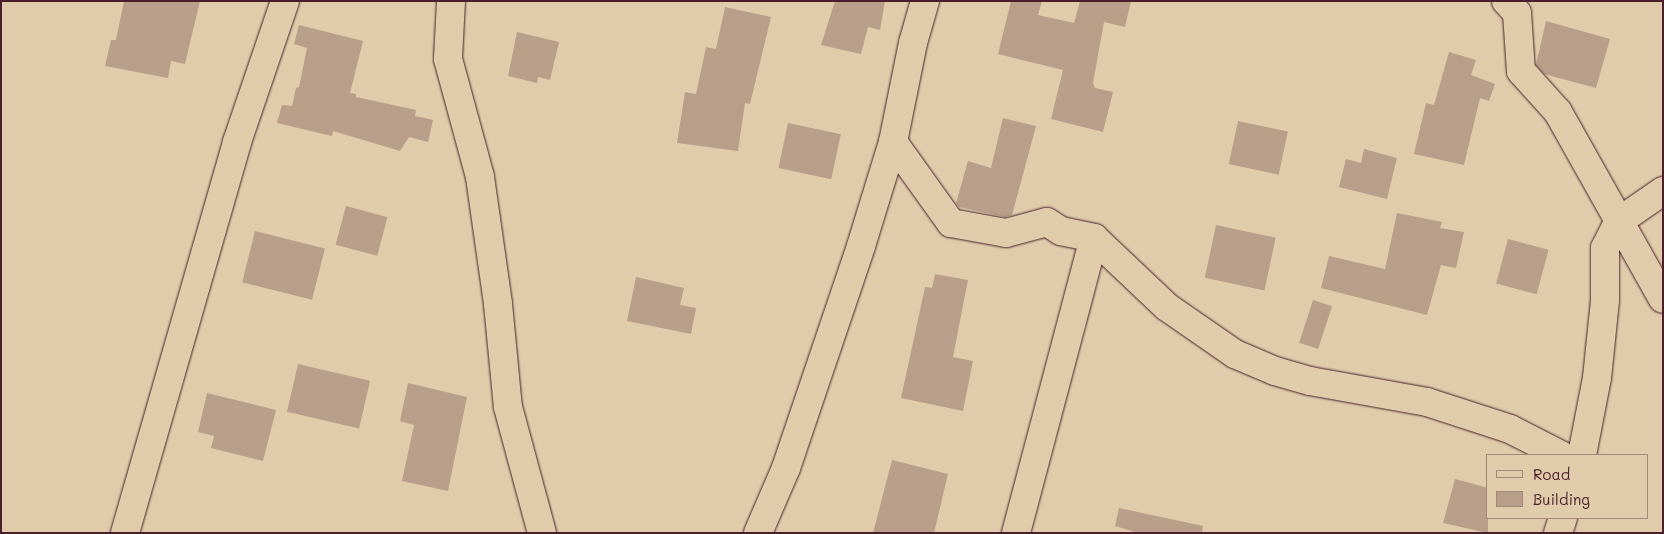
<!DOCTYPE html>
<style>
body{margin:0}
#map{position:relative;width:1664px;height:534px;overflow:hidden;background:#e0ccaa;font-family:Mali,sans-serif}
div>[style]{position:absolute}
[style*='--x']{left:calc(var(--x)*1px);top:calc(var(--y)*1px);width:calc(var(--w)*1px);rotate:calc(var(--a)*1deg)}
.building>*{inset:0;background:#b99e89;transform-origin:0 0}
.roads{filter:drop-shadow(0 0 1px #4a1f2b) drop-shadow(0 0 1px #4a1f2b)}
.minor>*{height:28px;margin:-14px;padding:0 14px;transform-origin:14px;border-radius:14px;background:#e0ccaa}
span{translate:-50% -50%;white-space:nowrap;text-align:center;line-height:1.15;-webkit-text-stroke:5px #e0ccaa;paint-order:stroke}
.frame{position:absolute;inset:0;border:2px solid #4a1f2b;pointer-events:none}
.legend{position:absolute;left:1486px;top:454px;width:162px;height:65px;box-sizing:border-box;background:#e0ccaa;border:1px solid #a48777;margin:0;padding:6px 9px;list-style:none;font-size:15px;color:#4a1f2b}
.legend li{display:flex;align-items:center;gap:10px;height:25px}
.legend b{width:25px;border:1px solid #a48777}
</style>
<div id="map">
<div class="building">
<i style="clip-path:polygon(124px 1px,200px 1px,185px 64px,171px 61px,168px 78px,105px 66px,111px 40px,116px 40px)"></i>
<i style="clip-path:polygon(835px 1px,885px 1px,880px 30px,868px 27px,861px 54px,821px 45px)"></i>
<i style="clip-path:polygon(1011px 1px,1042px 1px,1038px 15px,1074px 23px,1080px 1px,1131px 1px,1125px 27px,1104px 22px,1093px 83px,1095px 88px,1113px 92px,1103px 132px,1051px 119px,1063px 70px,998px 54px)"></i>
<i style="clip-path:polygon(725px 7px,771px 17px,750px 104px,745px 103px,738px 151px,677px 143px,685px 92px,696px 94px,706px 47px,716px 49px)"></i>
<i style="clip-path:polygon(1546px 21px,1610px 39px,1596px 88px,1544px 74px,1536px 65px)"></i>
<i style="clip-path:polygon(299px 25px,363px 41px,350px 93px,356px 94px,356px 97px,416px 110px,415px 116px,433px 120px,428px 142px,409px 137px,400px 151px,333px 131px,332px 136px,277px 123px,282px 105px,292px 106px,296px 88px,299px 87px,307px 48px,294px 44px)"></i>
<i style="clip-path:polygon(517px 32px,559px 42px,550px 80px,538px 77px,537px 83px,508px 76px)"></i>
<i style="clip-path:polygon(1449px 52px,1476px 60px,1471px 75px,1495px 84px,1489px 101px,1480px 98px,1464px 165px,1414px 154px,1426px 103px,1434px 105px)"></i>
<i style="clip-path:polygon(1003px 118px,1036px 126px,1012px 215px,1005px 217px,959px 207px,956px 203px,968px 161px,991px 168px)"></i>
<i style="left:1238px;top:121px;width:51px;height:44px;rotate:12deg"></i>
<i style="left:788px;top:123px;width:54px;height:46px;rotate:12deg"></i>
<i style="clip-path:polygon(1364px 149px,1397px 158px,1387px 199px,1339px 187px,1346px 159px,1361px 163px)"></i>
<i style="left:346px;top:206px;width:43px;height:40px;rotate:15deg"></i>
<i style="clip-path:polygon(1397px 213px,1442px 222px,1440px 228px,1464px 232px,1456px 268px,1441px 265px,1427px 315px,1321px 288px,1329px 256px,1385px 269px)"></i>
<i style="left:1216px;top:225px;width:61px;height:54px;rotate:12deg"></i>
<i style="left:255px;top:231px;width:72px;height:53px;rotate:14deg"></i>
<i style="left:1508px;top:239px;width:42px;height:46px;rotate:15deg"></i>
<i style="clip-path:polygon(935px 274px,968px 280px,953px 357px,973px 361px,963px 411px,901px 398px,925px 287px,932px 288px)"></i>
<i style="clip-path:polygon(636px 277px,684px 288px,680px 305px,696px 308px,691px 334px,627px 321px)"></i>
<i style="left:1313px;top:300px;width:20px;height:45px;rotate:18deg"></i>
<i style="left:298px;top:364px;width:74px;height:49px;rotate:13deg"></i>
<i style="clip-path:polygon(408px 383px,467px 397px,448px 491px,402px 481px,414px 425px,400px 421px)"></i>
<i style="clip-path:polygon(207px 393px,276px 410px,263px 461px,211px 448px,214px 436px,198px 432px)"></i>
<i style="clip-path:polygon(892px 460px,948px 474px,934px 533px,873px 533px)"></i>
<i style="clip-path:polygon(1455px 479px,1488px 488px,1488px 533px,1443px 523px)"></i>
<i style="clip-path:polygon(1119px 508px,1203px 526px,1202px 533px,1138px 533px,1115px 526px)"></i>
</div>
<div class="roads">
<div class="minor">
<i style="--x:451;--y:1;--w:58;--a:93"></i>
<i style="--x:448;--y:59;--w:122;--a:74.8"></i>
<i style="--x:480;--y:177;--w:128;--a:81.9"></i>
<i style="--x:498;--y:304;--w:103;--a:84.5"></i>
<i style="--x:508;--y:407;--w:131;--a:74.9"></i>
<i style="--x:1506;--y:1;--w:16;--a:47"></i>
<i style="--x:1517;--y:13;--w:58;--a:86.1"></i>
<i style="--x:1521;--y:71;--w:55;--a:47.9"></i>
<i style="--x:1558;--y:112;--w:214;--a:60.7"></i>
<i style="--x:893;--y:142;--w:100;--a:54.4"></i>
<i style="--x:951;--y:223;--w:56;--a:10.3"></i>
<i style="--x:1006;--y:233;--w:42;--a:-15"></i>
<i style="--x:1047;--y:222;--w:17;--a:33"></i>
<i style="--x:1061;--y:231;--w:34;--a:12"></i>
<i style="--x:1094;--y:238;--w:100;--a:43.4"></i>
<i style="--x:1167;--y:307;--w:83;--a:34.7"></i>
<i style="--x:1235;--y:354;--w:43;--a:23"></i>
<i style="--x:1275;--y:371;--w:36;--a:16"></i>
<i style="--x:1310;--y:381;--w:119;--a:10.2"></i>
<i style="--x:1427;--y:402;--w:87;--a:18"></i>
<i style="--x:1510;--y:429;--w:57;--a:27"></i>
<i style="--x:1582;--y:455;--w:78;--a:-79"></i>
<i style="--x:1597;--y:378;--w:78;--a:-84.1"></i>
<i style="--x:1605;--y:300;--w:52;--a:-90"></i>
<i style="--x:1605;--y:248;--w:29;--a:-63"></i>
<i style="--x:1618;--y:222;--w:55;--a:-34.6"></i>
<i style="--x:125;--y:533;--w:407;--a:-74"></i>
<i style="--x:237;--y:142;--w:149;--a:-71.2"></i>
<i style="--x:758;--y:533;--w:71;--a:-66.7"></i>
<i style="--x:786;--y:468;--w:234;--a:-71.3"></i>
<i style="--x:861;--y:246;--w:109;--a:-72.9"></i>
<i style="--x:893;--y:142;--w:101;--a:-78.6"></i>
<i style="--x:913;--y:43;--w:44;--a:-74.1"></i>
<i style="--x:1016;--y:533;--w:305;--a:-75.2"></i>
<i style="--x:1558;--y:533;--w:16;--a:-72"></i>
</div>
</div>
<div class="frame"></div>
<ul class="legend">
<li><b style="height:6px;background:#e0ccaa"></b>Road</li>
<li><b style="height:14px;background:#b99e89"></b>Building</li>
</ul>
</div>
